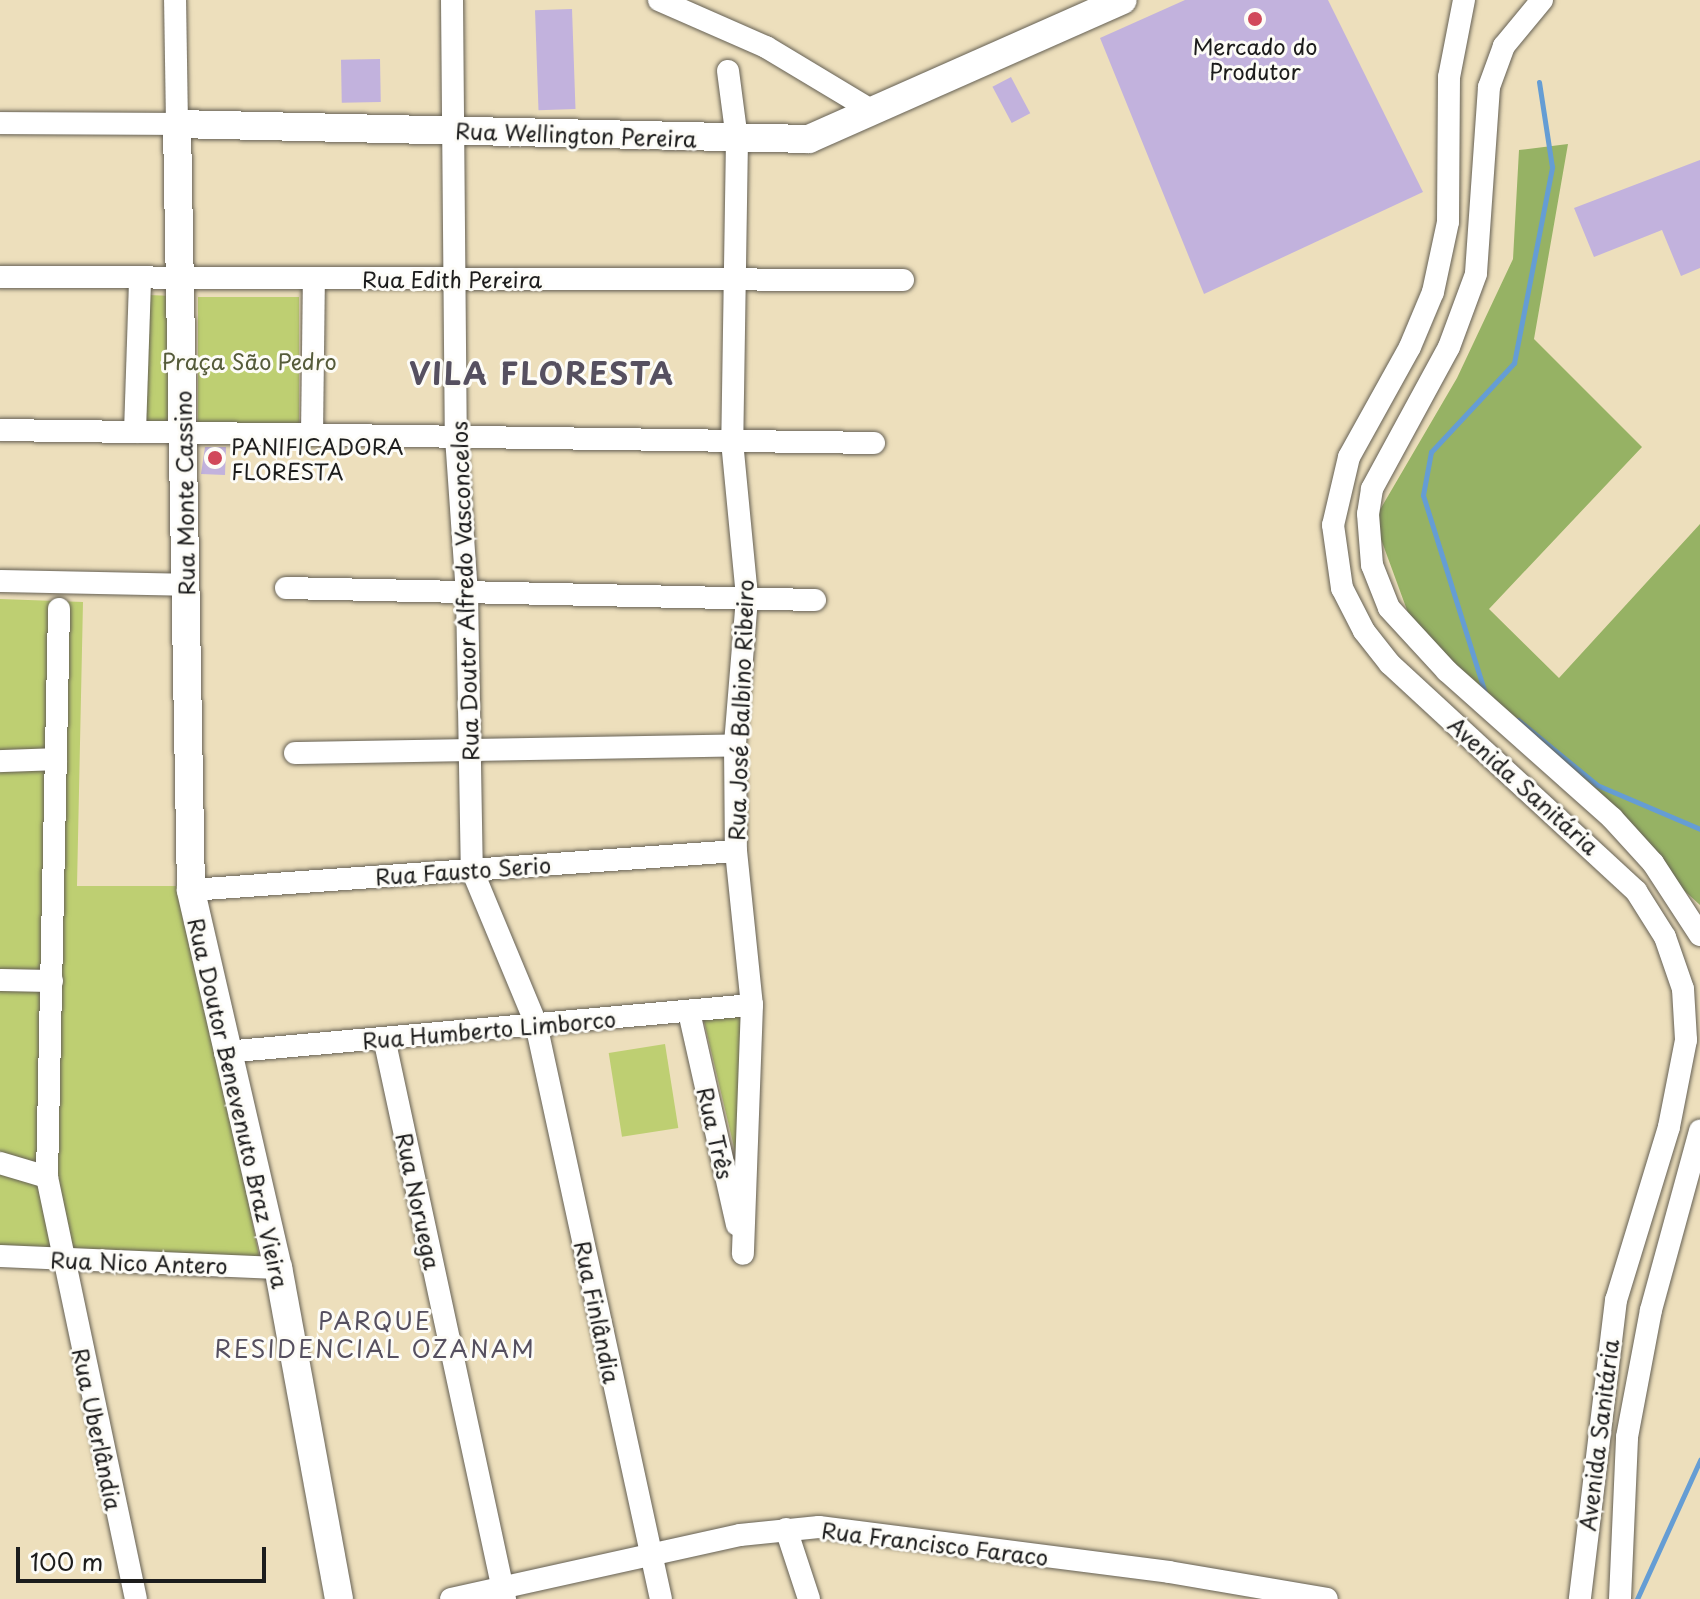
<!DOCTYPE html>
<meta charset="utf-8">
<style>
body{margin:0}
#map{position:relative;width:1700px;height:1599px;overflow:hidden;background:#eddfbc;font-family:"Playpen Sans",sans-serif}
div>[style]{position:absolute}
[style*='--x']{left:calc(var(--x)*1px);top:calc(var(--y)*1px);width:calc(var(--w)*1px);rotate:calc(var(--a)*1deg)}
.green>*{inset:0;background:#becf72;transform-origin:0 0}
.forest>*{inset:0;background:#96b264}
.stream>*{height:5px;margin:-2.5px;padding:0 2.5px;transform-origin:2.5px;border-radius:2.5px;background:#659dd4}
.building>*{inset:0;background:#c2b2dd;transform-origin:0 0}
.roads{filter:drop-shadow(0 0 2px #656054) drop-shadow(0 0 2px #656054)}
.minor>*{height:22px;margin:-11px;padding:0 11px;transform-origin:11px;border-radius:11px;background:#fff}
.major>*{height:28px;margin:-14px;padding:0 14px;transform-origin:14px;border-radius:14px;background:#fff}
.dots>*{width:22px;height:22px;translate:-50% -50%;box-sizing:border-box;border:4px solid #fdfcf7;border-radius:50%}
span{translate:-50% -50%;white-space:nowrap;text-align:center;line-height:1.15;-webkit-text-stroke:6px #fdfcf7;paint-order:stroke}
.poi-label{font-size:22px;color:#1c1c1c}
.left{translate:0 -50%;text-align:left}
.street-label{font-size:22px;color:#1c1c1c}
.park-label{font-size:22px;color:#555b3a}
.neighbourhood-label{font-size:24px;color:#565060;letter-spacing:2px}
.district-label{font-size:30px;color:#565060;font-weight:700;letter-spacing:2px}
.scale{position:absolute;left:16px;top:1547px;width:250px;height:36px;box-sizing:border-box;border:4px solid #1c1c1c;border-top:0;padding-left:10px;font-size:24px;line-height:28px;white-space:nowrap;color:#1c1c1c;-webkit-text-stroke:6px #fdfcf7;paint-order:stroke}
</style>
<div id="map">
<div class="green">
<i style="left:148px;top:295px;width:26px;height:132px;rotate:2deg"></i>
<i style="left:299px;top:297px;width:127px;height:101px;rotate:90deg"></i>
<i style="clip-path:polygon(0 599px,83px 602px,77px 886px,186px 886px,259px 1256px,0 1247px)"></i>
<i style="clip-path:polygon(742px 1015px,740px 1172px,703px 1017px)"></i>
<i style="left:665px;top:1044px;width:85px;height:57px;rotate:81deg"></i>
</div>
<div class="forest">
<i style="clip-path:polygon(1568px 144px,1534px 339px,1642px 447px,1489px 609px,1559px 678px,1700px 524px,1700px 905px,1422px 651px,1374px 520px,1457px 378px,1513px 259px,1519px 150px)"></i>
</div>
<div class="stream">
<i style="--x:1485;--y:693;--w:207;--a:-107.4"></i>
<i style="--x:1423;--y:495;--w:44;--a:-79.5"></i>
<i style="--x:1431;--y:452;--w:122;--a:-47"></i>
<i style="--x:1514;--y:363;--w:200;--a:-79"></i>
<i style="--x:1552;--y:167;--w:86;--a:-98.7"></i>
<i style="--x:1518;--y:720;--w:102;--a:39.4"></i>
<i style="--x:1597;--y:785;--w:112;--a:23.1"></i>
<i style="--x:1637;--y:1599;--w:153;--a:-65.6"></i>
</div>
<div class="building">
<i style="clip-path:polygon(1185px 0,1328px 0,1423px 192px,1204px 294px,1100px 38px)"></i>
<i style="left:572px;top:9px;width:100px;height:37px;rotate:88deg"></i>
<i style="left:380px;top:59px;width:43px;height:39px;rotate:89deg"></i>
<i style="left:1011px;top:77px;width:41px;height:21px;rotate:62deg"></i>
<i style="clip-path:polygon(1700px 160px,1700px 268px,1681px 276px,1662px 230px,1594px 257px,1574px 208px)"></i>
<i style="clip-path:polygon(205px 447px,226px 447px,225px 475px,201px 474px)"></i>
</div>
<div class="roads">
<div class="minor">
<i style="--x:452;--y:0;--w:437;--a:89.5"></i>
<i style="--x:456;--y:437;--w:156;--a:86"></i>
<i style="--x:467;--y:593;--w:277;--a:89"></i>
<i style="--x:472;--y:870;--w:167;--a:67.4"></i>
<i style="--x:536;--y:1024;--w:588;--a:77.74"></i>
<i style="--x:659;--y:0;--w:117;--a:23.7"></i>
<i style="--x:766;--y:47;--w:126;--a:31"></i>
<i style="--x:1464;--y:0;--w:78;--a:101"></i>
<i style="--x:1449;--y:77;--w:145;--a:90.4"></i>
<i style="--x:1448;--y:222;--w:72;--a:102.1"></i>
<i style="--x:1433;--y:292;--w:60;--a:112.7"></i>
<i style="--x:1410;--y:347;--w:126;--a:119"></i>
<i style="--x:1349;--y:457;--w:70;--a:103.2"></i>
<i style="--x:1333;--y:525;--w:64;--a:81.9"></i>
<i style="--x:1342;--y:588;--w:48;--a:62.9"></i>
<i style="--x:1364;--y:631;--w:42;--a:51.8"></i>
<i style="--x:1390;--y:664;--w:335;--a:42.7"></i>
<i style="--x:1636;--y:891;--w:54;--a:57.8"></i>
<i style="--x:1665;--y:937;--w:55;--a:70.9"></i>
<i style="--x:1683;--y:989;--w:51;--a:86.6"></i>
<i style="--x:1686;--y:1040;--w:89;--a:101.1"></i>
<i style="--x:1669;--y:1127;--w:181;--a:107"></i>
<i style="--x:1616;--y:1300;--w:301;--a:96.9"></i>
<i style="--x:1542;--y:0;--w:60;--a:129.6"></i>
<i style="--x:1504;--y:46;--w:44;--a:110.1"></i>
<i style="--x:1489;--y:87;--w:187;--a:94"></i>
<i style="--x:1476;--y:274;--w:78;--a:110.3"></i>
<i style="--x:1449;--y:347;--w:162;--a:118.5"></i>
<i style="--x:1372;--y:489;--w:25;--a:99"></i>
<i style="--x:1368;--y:514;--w:51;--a:85.5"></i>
<i style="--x:1372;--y:565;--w:46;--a:68.4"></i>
<i style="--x:1389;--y:608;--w:86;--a:47.4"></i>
<i style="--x:1447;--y:671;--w:221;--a:41.7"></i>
<i style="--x:1612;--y:818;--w:61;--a:47.7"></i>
<i style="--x:1653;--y:863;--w:86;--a:56.9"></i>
<i style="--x:728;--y:71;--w:69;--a:82.5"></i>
<i style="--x:737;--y:139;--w:302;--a:90.9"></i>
<i style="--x:732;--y:441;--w:158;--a:84.5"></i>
<i style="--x:747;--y:598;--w:147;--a:94.7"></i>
<i style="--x:735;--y:745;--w:106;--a:89.5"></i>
<i style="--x:736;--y:851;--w:155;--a:84.1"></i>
<i style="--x:752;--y:1005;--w:249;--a:92.1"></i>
<i style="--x:0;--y:123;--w:177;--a:0.3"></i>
<i style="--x:177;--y:124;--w:124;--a:-90.9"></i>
<i style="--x:0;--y:277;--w:903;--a:0.19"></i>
<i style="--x:0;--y:430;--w:874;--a:0.85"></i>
<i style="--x:135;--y:432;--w:154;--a:-88.1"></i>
<i style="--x:312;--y:435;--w:157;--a:-89.3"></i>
<i style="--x:0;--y:581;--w:185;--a:1.2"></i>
<i style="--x:286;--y:588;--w:529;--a:1.3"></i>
<i style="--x:59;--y:609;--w:568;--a:91.21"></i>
<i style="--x:47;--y:1177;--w:431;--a:78.1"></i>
<i style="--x:295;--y:753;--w:440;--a:-1"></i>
<i style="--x:0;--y:761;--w:56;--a:-2"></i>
<i style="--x:191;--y:890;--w:546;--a:-4.09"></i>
<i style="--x:0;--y:980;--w:52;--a:1.1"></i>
<i style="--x:689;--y:1012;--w:218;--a:77.3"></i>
<i style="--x:384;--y:1038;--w:574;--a:77.83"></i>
<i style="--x:225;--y:1052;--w:529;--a:-5.1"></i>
<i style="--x:0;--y:1163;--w:49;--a:16.6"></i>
<i style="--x:0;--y:1256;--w:278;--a:2.5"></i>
<i style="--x:786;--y:1529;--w:74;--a:71.8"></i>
<i style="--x:451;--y:1599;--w:296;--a:-12.5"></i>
<i style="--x:740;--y:1535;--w:79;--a:-5.8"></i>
<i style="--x:819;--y:1527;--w:353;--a:7.3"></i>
<i style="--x:1169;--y:1572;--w:160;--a:9.7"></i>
<i style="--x:1620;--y:1599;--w:162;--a:-87.5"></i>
<i style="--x:1627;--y:1437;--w:129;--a:-79.3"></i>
<i style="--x:1651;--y:1310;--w:186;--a:-74.7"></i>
</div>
<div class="major">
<i style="--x:339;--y:1599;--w:337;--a:-100.4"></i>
<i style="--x:278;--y:1268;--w:388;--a:-103"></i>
<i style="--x:191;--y:890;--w:766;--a:-91.05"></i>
<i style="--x:177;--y:124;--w:632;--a:1.36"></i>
<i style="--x:809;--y:139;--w:343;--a:-23.9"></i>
</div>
</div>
<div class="dots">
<i style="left:1255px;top:19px;background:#d1495b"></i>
<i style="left:215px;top:458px;background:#d1495b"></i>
</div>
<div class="poi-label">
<span style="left:1255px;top:58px">Mercado do<br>Produtor</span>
<span class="left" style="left:231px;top:458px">PANIFICADORA<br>FLORESTA</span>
</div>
<div class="street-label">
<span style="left:576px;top:134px;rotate:2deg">Rua Wellington Pereira</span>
<span style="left:452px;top:279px">Rua Edith Pereira</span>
<span style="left:184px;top:493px;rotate:-91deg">Rua Monte Cassino</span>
<span style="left:464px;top:591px;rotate:-92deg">Rua Doutor Alfredo Vasconcelos</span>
<span style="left:740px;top:710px;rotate:-88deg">Rua José Balbino Ribeiro</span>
<span style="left:1524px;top:785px;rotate:42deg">Avenida Sanitária</span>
<span style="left:463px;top:870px;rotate:-4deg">Rua Fausto Serio</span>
<span style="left:489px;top:1029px;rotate:-5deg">Rua Humberto Limborco</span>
<span style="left:239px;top:1103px;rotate:77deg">Rua Doutor Benevenuto Braz Vieira</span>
<span style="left:716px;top:1133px;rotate:77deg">Rua Três</span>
<span style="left:419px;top:1201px;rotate:78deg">Rua Noruega</span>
<span style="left:139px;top:1262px;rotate:2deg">Rua Nico Antero</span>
<span style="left:598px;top:1312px;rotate:78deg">Rua Finlândia</span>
<span style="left:98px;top:1429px;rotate:78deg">Rua Uberlândia</span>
<span style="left:1598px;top:1435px;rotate:-83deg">Avenida Sanitária</span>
<span style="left:935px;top:1543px;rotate:7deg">Rua Francisco Faraco</span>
</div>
<div class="park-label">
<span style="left:249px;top:361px">Praça São Pedro</span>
</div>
<div class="neighbourhood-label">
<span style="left:375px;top:1335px">PARQUE<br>RESIDENCIAL OZANAM</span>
</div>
<div class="district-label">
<span style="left:542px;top:373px">VILA FLORESTA</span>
</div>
<div class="scale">100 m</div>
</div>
